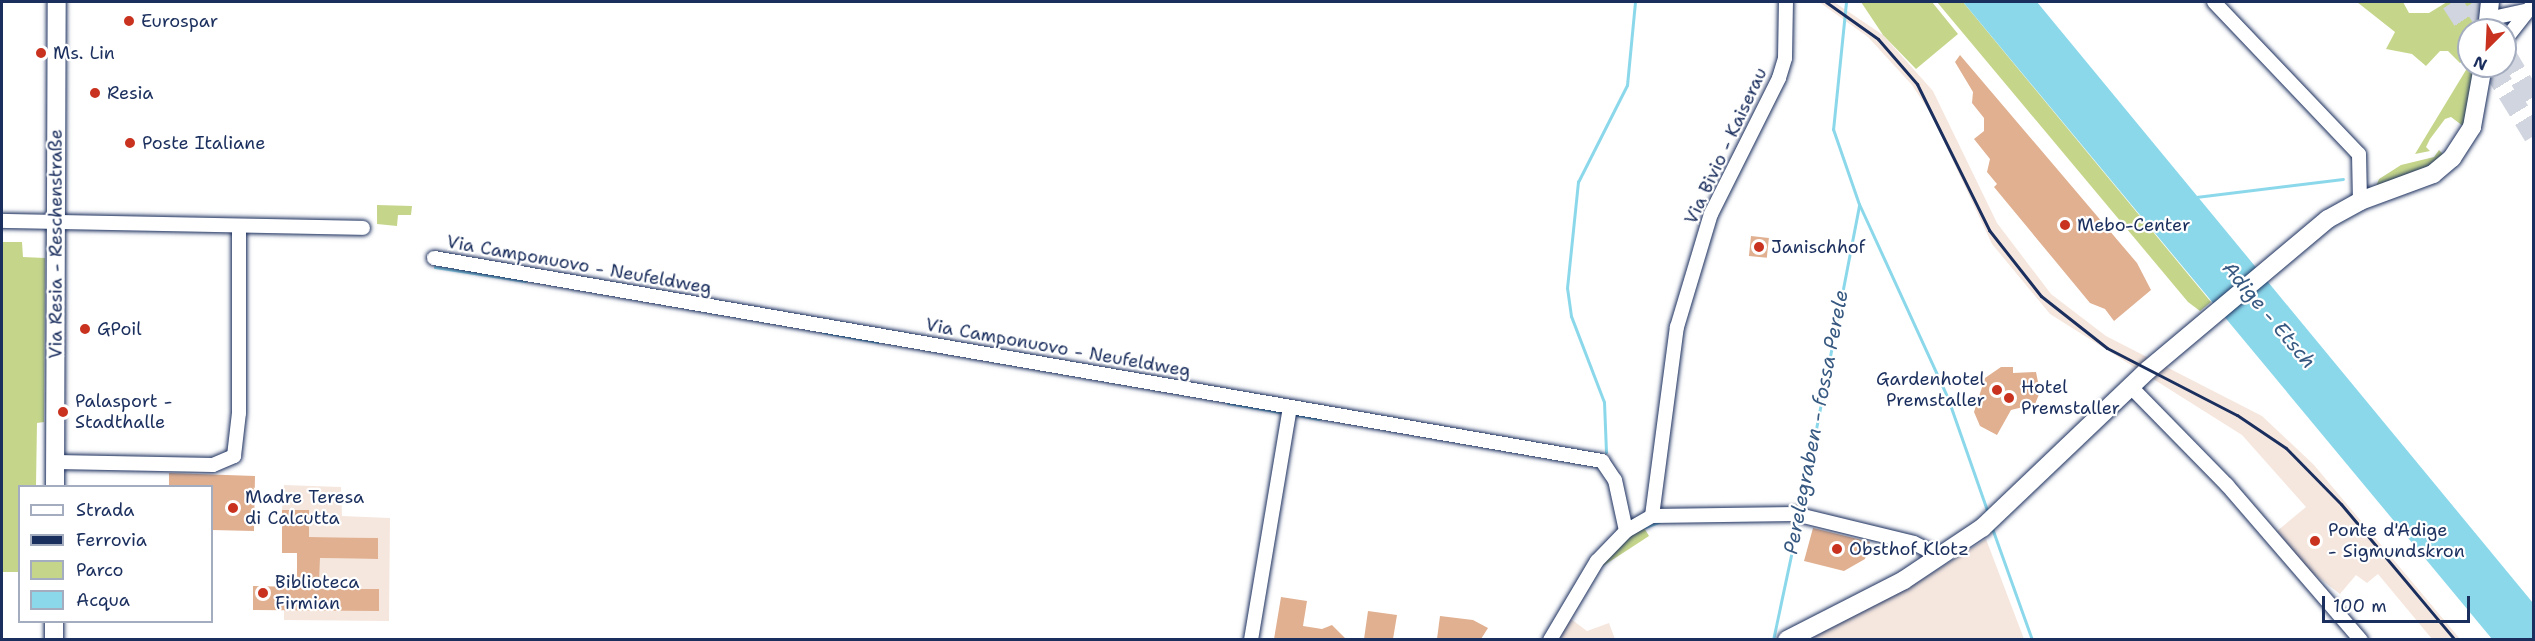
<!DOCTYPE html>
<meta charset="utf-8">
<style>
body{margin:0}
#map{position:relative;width:2535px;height:641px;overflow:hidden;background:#fff;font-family:"Shantell Sans",sans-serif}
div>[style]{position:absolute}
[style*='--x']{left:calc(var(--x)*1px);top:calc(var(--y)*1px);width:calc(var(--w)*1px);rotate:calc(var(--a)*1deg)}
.built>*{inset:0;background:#f6e7de}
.green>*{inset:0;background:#c5d68b}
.water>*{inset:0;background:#8cd8eb}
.stream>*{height:3px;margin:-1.5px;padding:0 1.5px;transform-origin:1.5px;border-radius:1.5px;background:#8cd8eb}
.building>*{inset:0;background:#e0b091;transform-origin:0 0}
.highway-tunnel>*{height:21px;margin-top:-10.5px;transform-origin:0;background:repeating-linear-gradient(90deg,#d1d5df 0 21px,transparent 0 31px)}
.roads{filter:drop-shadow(0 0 2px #1b2f5e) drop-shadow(0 0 2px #1b2f5e)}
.minor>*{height:14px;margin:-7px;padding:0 7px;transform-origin:7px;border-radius:7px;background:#fff}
.major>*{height:18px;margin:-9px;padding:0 9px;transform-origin:9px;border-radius:9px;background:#fff}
.rail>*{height:3px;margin:-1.5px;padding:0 1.5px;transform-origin:1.5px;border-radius:1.5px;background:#1b2f5e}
.dots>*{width:16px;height:16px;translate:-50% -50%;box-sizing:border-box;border:3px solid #fff;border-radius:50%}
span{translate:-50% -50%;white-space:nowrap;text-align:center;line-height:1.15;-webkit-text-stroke:4.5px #fff;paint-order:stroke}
.poi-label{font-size:18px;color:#1b2f5e}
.left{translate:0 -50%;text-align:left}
.right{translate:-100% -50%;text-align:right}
.street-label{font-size:18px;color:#1b2f5e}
.water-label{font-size:20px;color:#375981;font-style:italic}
.frame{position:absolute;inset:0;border:3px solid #1b2f5e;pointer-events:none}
.legend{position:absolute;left:18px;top:485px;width:195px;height:138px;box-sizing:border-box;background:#fff;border:2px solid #a4acbf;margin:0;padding:8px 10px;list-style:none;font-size:18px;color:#1b2f5e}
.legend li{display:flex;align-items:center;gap:12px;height:30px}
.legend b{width:30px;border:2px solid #a4acbf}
.north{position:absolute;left:2457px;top:18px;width:60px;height:60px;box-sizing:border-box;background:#fff;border:2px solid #a4acbf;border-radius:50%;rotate:204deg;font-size:16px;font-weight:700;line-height:24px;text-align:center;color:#1b2f5e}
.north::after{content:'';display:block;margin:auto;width:21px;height:27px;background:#c8321e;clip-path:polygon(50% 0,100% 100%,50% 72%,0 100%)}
.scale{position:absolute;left:2322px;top:596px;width:148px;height:27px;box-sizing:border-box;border:3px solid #1b2f5e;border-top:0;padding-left:8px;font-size:18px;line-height:21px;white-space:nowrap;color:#1b2f5e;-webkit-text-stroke:4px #fff;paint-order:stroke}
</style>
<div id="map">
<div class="built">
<i style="clip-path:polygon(1819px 2px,1834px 2px,1883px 35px,1933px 91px,1997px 223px,2051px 294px,2106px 336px,2262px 416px,2314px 465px,2460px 639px,2432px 639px,2378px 574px,2367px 583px,2356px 575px,2340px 594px,2305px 567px,2277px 531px,2306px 507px,2242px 435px,2050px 314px,1992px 244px,1931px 114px,1912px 85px,1868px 37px)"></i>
<i style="clip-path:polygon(284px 485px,341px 487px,342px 516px,390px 518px,389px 621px,284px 620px,284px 610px,379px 610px,379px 590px,319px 589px,320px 558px,378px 559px,378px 538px,309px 537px,309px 511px,282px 510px)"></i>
<i style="clip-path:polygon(1986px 539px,2024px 639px,1808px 640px,1915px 584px)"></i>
<i style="clip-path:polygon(1571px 619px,1587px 631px,1609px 623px,1615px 639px,1559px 639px)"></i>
</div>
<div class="green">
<i style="clip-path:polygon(1861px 2px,1932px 2px,1958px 34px,1916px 69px,1883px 35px)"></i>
<i style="clip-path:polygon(1937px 2px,1963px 2px,2211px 302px,2200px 311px,2188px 302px)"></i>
<i style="clip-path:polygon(2357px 2px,2403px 2px,2409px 13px,2429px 13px,2447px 2px,2482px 2px,2478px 30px,2469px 30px,2469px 58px,2460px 63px,2448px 51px,2440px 51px,2426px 66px,2412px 54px,2386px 49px,2395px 32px)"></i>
<i style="clip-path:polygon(2469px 65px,2476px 66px,2463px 126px,2451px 117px,2445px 119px,2430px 139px,2426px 147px,2430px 151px,2415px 154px)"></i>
<i style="clip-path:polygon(2439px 150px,2444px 155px,2434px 165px,2375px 189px,2379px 179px,2401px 165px,2434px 157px)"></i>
<i style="clip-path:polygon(377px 205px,412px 206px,411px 215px,398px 215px,397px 226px,377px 224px)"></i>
<i style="clip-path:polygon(2px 242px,22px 242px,23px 257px,45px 258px,44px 422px,37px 423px,36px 486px,20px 486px,19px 572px,2px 572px)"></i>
<i style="clip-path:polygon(1643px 526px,1649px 536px,1603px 566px,1600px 559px)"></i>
</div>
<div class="water">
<i style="clip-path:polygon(1963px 2px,2037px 2px,2533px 603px,2533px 639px,2492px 639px)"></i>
</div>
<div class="stream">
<i style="--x:1846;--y:2;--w:128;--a:95.8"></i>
<i style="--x:1833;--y:129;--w:79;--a:70.9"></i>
<i style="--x:1859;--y:204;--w:211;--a:65.4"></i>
<i style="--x:1947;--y:396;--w:124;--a:70.7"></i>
<i style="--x:2196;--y:197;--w:148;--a:-7"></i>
<i style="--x:435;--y:267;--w:91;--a:8.8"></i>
<i style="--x:823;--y:332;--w:56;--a:10.3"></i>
<i style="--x:1228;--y:403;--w:59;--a:9.8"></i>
<i style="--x:1293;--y:414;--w:26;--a:11"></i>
<i style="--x:1606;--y:452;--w:50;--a:-92.3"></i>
<i style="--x:1604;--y:402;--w:92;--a:-111"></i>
<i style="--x:1571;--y:316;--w:28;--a:-98"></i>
<i style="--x:1567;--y:288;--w:107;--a:-84.1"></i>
<i style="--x:1578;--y:182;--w:109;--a:-63.2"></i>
<i style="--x:1627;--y:85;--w:83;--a:-84.5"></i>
<i style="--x:1800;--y:512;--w:312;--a:-79.1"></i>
<i style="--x:1645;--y:527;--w:15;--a:-20"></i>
<i style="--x:1992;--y:528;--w:119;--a:70.3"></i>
<i style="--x:1773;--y:640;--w:125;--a:-78"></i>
</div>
<div class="building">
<i style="clip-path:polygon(1960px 55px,2137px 263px,2151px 290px,2114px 321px,2105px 309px,2090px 303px,1994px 187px,1997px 184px,1987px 172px,1990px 159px,1974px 139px,1984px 131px,1984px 118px,1972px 103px,1973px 92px,1955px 62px)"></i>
<i style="left:1751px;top:236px;width:18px;height:20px;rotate:6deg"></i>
<i style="clip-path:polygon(2001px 367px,2013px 367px,2013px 373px,2036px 372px,2040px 392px,2035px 404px,2011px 410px,1997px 435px,1980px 426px,1974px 412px,1985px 378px)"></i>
<i style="clip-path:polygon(169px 473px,255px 476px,254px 531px,212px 530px,212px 486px,169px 486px)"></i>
<i style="clip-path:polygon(282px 510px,309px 510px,309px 537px,378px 538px,378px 559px,320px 558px,319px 589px,379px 589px,379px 611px,253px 610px,253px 586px,297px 587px,297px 553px,282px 553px)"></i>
<i style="clip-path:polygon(1813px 528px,1870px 542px,1865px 559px,1844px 571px,1804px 561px)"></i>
<i style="clip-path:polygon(1281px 597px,1307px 601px,1303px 626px,1322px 629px,1332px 625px,1346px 639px,1274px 639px)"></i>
<i style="clip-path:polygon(1368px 611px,1397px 615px,1393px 639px,1364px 639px)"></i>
<i style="clip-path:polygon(1440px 616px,1473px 620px,1488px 628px,1481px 639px,1437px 639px)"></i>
</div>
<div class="highway-tunnel">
<i style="--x:2452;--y:2;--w:33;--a:57"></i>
<i style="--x:2473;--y:2;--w:33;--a:59"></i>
<i style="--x:2505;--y:53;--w:57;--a:59.4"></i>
<i style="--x:2492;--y:66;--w:81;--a:58.7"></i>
</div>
<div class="roads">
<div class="minor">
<i style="--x:2214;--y:2;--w:210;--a:46.4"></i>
<i style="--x:2359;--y:154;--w:47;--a:88.8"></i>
<i style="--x:2488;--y:19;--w:42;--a:-12.4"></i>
<i style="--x:2505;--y:40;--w:47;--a:-51.9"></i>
<i style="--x:2;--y:221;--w:361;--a:1.1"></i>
<i style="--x:434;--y:258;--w:1186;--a:9.86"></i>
<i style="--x:1602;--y:461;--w:23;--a:56"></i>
<i style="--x:1615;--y:480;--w:52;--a:77.8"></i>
<i style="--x:2130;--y:386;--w:139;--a:45.6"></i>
<i style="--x:2227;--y:485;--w:205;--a:49.2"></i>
<i style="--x:56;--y:462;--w:157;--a:1.1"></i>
<i style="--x:213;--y:465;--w:23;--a:-23"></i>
<i style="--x:234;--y:456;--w:43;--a:-83.4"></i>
<i style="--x:239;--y:413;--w:185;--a:-90"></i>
<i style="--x:1652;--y:516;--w:191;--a:-82.5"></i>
<i style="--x:1677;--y:327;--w:118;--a:-73.3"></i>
<i style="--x:1711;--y:214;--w:152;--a:-63.4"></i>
<i style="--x:1779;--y:78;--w:21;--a:-73"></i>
<i style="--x:1785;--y:58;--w:56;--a:-89"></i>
<i style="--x:1251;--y:640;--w:236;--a:-80.5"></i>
<i style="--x:1550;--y:640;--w:92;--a:-59.3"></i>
<i style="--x:1597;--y:561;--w:42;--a:-46"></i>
<i style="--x:1626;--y:531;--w:30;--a:-30"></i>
<i style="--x:1652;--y:516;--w:143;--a:-0.8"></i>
<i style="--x:1795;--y:514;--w:122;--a:13.7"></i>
<i style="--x:1914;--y:543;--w:29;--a:27"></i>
</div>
<div class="major">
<i style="--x:2487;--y:30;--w:28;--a:-84"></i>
<i style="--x:55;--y:486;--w:484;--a:-89.8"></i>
<i style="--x:54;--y:640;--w:18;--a:-90"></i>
<i style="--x:1787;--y:640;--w:131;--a:-27.1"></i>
<i style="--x:1904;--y:580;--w:94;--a:-33.7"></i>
<i style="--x:1982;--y:528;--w:229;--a:-43.6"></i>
<i style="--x:2148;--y:370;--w:235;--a:-40"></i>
<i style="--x:2328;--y:219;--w:37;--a:-29"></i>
<i style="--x:2360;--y:201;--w:78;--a:-20.3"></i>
<i style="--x:2433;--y:174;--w:25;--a:-40"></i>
<i style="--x:2452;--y:158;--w:37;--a:-57"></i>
<i style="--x:2472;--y:127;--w:62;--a:-79.8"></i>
</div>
</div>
<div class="rail">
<i style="--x:1826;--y:2;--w:64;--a:35.4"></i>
<i style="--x:1878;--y:39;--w:60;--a:49.1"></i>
<i style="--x:1917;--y:84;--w:163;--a:63.7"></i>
<i style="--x:1989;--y:230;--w:84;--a:51.8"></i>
<i style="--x:2041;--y:296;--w:84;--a:38.2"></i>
<i style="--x:2107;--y:348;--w:146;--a:27.3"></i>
<i style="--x:2237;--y:415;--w:59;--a:34"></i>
<i style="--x:2286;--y:448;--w:78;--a:45.5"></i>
<i style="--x:2341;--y:504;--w:177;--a:50"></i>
</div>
<div class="dots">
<i style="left:129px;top:21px;background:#c8321e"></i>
<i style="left:41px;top:53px;background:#c8321e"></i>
<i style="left:95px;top:93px;background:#c8321e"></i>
<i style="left:130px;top:143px;background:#c8321e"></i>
<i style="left:2065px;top:225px;background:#c8321e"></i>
<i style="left:1759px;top:247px;background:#c8321e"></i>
<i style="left:85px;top:329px;background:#c8321e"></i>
<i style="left:1997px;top:390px;background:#c8321e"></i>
<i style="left:2009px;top:398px;background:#c8321e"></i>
<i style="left:63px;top:412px;background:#c8321e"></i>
<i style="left:233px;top:508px;background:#c8321e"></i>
<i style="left:2315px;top:541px;background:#c8321e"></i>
<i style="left:1837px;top:549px;background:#c8321e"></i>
<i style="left:263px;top:593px;background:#c8321e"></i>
</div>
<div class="poi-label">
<span class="left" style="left:141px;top:21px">Eurospar</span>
<span class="left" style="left:53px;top:53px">Ms. Lin</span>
<span class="left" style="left:107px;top:93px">Resia</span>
<span class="left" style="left:142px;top:143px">Poste Italiane</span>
<span class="left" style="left:2077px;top:225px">Mebo-Center</span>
<span class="left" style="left:1771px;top:247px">Janischhof</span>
<span class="left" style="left:97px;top:329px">GPoil</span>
<span class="right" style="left:1985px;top:390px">Gardenhotel<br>Premstaller</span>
<span class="left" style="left:2021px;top:398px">Hotel<br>Premstaller</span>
<span class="left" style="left:75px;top:412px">Palasport -<br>Stadthalle</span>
<span class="left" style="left:245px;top:508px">Madre Teresa<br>di Calcutta</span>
<span class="left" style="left:2328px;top:541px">Ponte d'Adige<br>- Sigmundskron</span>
<span class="left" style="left:1849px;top:549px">Obsthof Klotz</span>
<span class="left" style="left:275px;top:593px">Biblioteca<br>Firmian</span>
</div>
<div class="street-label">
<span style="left:1726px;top:146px;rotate:-65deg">Via Bivio - Kaiserau</span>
<span style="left:56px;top:244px;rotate:-90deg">Via Resia - Reschenstraße</span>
<span style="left:579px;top:265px;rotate:10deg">Via Camponuovo - Neufeldweg</span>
<span style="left:1058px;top:348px;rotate:10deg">Via Camponuovo - Neufeldweg</span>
</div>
<div class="water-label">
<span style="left:2269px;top:315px;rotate:50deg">Adige - Etsch</span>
<span style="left:1816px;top:422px;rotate:-79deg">Perelegraben - fossa Perele</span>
</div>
<div class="frame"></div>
<ul class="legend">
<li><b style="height:8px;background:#fff"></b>Strada</li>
<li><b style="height:8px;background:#1b2f5e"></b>Ferrovia</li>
<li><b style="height:16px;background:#c5d68b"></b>Parco</li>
<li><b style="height:16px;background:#8cd8eb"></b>Acqua</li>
</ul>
<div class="north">N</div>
<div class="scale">100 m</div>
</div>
